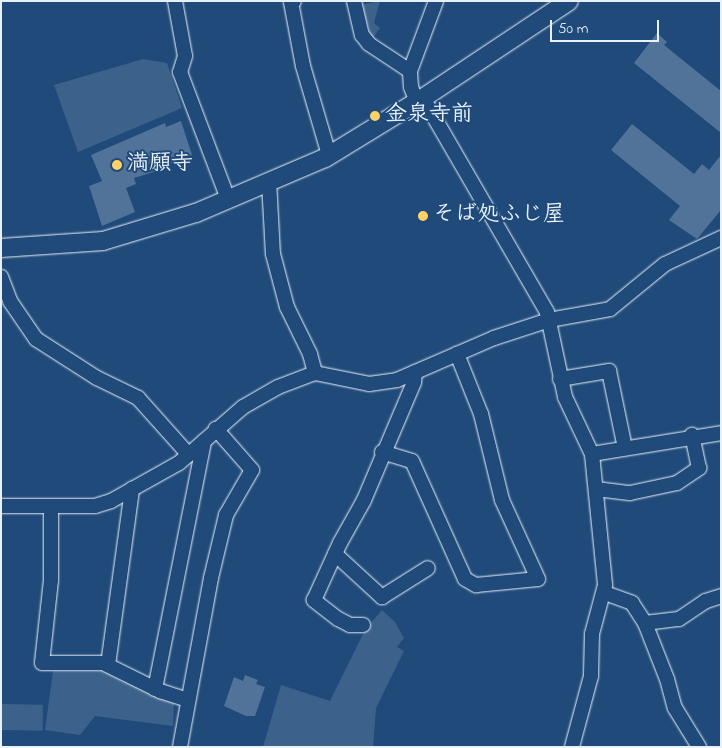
<!DOCTYPE html>
<meta charset="utf-8">
<style>
body{margin:0}
#map{position:relative;width:722px;height:748px;overflow:hidden;background:#1f4a7a;font-family:"Indie Flower","Klee One",sans-serif}
div>[style]{position:absolute}
[style*='--x']{left:calc(var(--x)*1px);top:calc(var(--y)*1px);width:calc(var(--w)*1px);rotate:calc(var(--a)*1deg)}
.green>*{inset:0;background:#3c628c;transform-origin:0 0}
.building>*{inset:0;background:#517399}
.roads{filter:drop-shadow(0 0 1px #e8f1f8) drop-shadow(0 0 1px #e8f1f8)}
.minor>*{height:14px;margin:-7px;padding:0 7px;transform-origin:7px;border-radius:7px;background:#1f4a7a}
.tertiary>*{height:18px;margin:-9px;padding:0 9px;transform-origin:9px;border-radius:9px;background:#1f4a7a}
.dots>*{width:14px;height:14px;translate:-50% -50%;box-sizing:border-box;border:2px solid #1f4a7a;border-radius:50%}
span{translate:-50% -50%;white-space:nowrap;text-align:center;line-height:1.15;-webkit-text-stroke:4px #1f4a7a;paint-order:stroke}
.poi-label{font-size:22px;color:#e8f1f8;font-weight:700}
.left{translate:0 -50%;text-align:left}
.frame{position:absolute;inset:0;border:2px solid #e8f1f8;pointer-events:none}
.scale{position:absolute;left:550px;top:20px;width:109px;height:22px;box-sizing:border-box;border:2px solid #e8f1f8;border-top:0;padding-left:6px;font-size:15px;line-height:18px;white-space:nowrap;color:#e8f1f8;-webkit-text-stroke:4px #1f4a7a;paint-order:stroke}
</style>
<div id="map">
<div class="green">
<i style="clip-path:polygon(380px 1px,374px 23px,380px 28px,372px 39px,361px 5px)"></i>
<i style="clip-path:polygon(143px 59px,167px 63px,182px 108px,78px 152px,54px 85px)"></i>
<i style="clip-path:polygon(382px 610px,395px 622px,404px 638px,397px 647px,404px 651px,376px 708px,373px 747px,263px 747px,281px 685px,330px 701px,365px 630px)"></i>
<i style="clip-path:polygon(53px 671px,102px 671px,174px 703px,173px 726px,95px 716px,80px 735px,45px 730px)"></i>
<i style="left:1px;top:704px;width:42px;height:26px;rotate:1deg"></i>
</div>
<div class="building">
<i style="clip-path:polygon(657px 33px,667px 42px,664px 45px,721px 91px,721px 133px,634px 63px)"></i>
<i style="clip-path:polygon(181px 121px,192px 155px,169px 164px,170px 167px,134px 178px,136px 184px,126px 188px,135px 212px,102px 226px,89px 186px,102px 181px,91px 155px,165px 123px,166px 127px)"></i>
<i style="clip-path:polygon(632px 124px,694px 174px,702px 164px,709px 170px,721px 155px,721px 210px,697px 239px,669px 220px,680px 206px,611px 150px)"></i>
<i style="clip-path:polygon(245px 675px,258px 680px,256px 684px,265px 687px,255px 716px,246px 716px,224px 706px,234px 677px,243px 681px)"></i>
</div>
<div class="roads">
<div class="minor">
<i style="--x:175;--y:1;--w:56;--a:79.7"></i>
<i style="--x:185;--y:56;--w:17;--a:107"></i>
<i style="--x:180;--y:72;--w:136;--a:69.3"></i>
<i style="--x:294;--y:1;--w:3;--a:162"></i>
<i style="--x:291;--y:2;--w:65;--a:79.4"></i>
<i style="--x:303;--y:66;--w:93;--a:73.7"></i>
<i style="--x:354;--y:1;--w:35;--a:77"></i>
<i style="--x:362;--y:35;--w:11;--a:52"></i>
<i style="--x:369;--y:44;--w:49;--a:33.4"></i>
<i style="--x:423;--y:98;--w:247;--a:59.9"></i>
<i style="--x:547;--y:312;--w:87;--a:78"></i>
<i style="--x:565;--y:397;--w:63;--a:64.7"></i>
<i style="--x:592;--y:454;--w:132;--a:84.3"></i>
<i style="--x:605;--y:585;--w:51;--a:104.9"></i>
<i style="--x:592;--y:634;--w:42;--a:91.4"></i>
<i style="--x:591;--y:676;--w:73;--a:105"></i>
<i style="--x:417;--y:102;--w:16;--a:-112"></i>
<i style="--x:411;--y:87;--w:16;--a:-94"></i>
<i style="--x:410;--y:71;--w:75;--a:-69.6"></i>
<i style="--x:269;--y:181;--w:73;--a:86.9"></i>
<i style="--x:273;--y:254;--w:55;--a:75.2"></i>
<i style="--x:287;--y:307;--w:52;--a:63.9"></i>
<i style="--x:310;--y:354;--w:20;--a:75"></i>
<i style="--x:1;--y:277;--w:26;--a:69"></i>
<i style="--x:10;--y:301;--w:46;--a:55.6"></i>
<i style="--x:36;--y:339;--w:72;--a:32.6"></i>
<i style="--x:97;--y:378;--w:46;--a:26"></i>
<i style="--x:138;--y:398;--w:76;--a:48.2"></i>
<i style="--x:560;--y:379;--w:50;--a:-9.3"></i>
<i style="--x:609;--y:371;--w:79;--a:78.3"></i>
<i style="--x:382;--y:452;--w:31;--a:17"></i>
<i style="--x:412;--y:461;--w:129;--a:65.8"></i>
<i style="--x:465;--y:579;--w:13;--a:29"></i>
<i style="--x:476;--y:585;--w:62;--a:-5.5"></i>
<i style="--x:538;--y:579;--w:87;--a:-114.5"></i>
<i style="--x:502;--y:500;--w:89;--a:-103.7"></i>
<i style="--x:481;--y:414;--w:65;--a:-111.8"></i>
<i style="--x:592;--y:454;--w:131;--a:-9.2"></i>
<i style="--x:596;--y:489;--w:34;--a:7"></i>
<i style="--x:630;--y:493;--w:48;--a:-12"></i>
<i style="--x:677;--y:483;--w:27;--a:-34"></i>
<i style="--x:699;--y:468;--w:34;--a:-102"></i>
<i style="--x:1;--y:506;--w:94;--a:0"></i>
<i style="--x:95;--y:506;--w:17;--a:-17"></i>
<i style="--x:111;--y:501;--w:78;--a:-29.2"></i>
<i style="--x:179;--y:463;--w:85;--a:-41.2"></i>
<i style="--x:243;--y:407;--w:40;--a:-29.7"></i>
<i style="--x:278;--y:387;--w:40;--a:-21"></i>
<i style="--x:315;--y:373;--w:55;--a:11.5"></i>
<i style="--x:369;--y:384;--w:28;--a:-8"></i>
<i style="--x:397;--y:380;--w:106;--a:-23.4"></i>
<i style="--x:494;--y:338;--w:58;--a:-18.1"></i>
<i style="--x:549;--y:320;--w:62;--a:-10.2"></i>
<i style="--x:610;--y:309;--w:71;--a:-39.3"></i>
<i style="--x:665;--y:264;--w:62;--a:-24.9"></i>
<i style="--x:51;--y:506;--w:74;--a:90"></i>
<i style="--x:51;--y:580;--w:83;--a:96.2"></i>
<i style="--x:42;--y:663;--w:61;--a:0"></i>
<i style="--x:103;--y:663;--w:64;--a:26.2"></i>
<i style="--x:160;--y:691;--w:29;--a:18"></i>
<i style="--x:335;--y:554;--w:64;--a:42.5"></i>
<i style="--x:382;--y:597;--w:54;--a:-32.2"></i>
<i style="--x:605;--y:593;--w:29;--a:20"></i>
<i style="--x:632;--y:603;--w:24;--a:57"></i>
<i style="--x:645;--y:623;--w:60;--a:68.6"></i>
<i style="--x:667;--y:679;--w:30;--a:75"></i>
<i style="--x:675;--y:708;--w:46;--a:58.4"></i>
<i style="--x:645;--y:623;--w:34;--a:-7"></i>
<i style="--x:679;--y:619;--w:32;--a:-34"></i>
<i style="--x:706;--y:601;--w:16;--a:-18"></i>
<i style="--x:363;--y:625;--w:13;--a:180"></i>
<i style="--x:350;--y:625;--w:13;--a:-153"></i>
<i style="--x:338;--y:619;--w:31;--a:-142"></i>
<i style="--x:314;--y:600;--w:63;--a:-65.5"></i>
<i style="--x:340;--y:543;--w:49;--a:-60.8"></i>
<i style="--x:364;--y:500;--w:128;--a:-67"></i>
<i style="--x:414;--y:382;--w:10;--a:-84"></i>
<i style="--x:108;--y:665;--w:178;--a:-82.2"></i>
<i style="--x:155;--y:689;--w:253;--a:-78.8"></i>
<i style="--x:180;--y:747;--w:172;--a:-79.6"></i>
<i style="--x:211;--y:578;--w:65;--a:-76.6"></i>
<i style="--x:226;--y:515;--w:52;--a:-60"></i>
<i style="--x:252;--y:470;--w:55;--a:-131.3"></i>
</div>
<div class="tertiary">
<i style="--x:1;--y:248;--w:102;--a:-3.9"></i>
<i style="--x:103;--y:241;--w:97;--a:-16.8"></i>
<i style="--x:196;--y:213;--w:140;--a:-23.1"></i>
<i style="--x:325;--y:158;--w:115;--a:-31.5"></i>
<i style="--x:423;--y:98;--w:175;--a:-33.6"></i>
</div>
</div>
<div class="dots">
<i style="left:375px;top:116px;background:#ffd166"></i>
<i style="left:117px;top:165px;background:#ffd166"></i>
<i style="left:423px;top:216px;background:#ffd166"></i>
</div>
<div class="poi-label">
<span class="left" style="left:385px;top:116px">金泉寺前</span>
<span class="left" style="left:127px;top:165px">満願寺</span>
<span class="left" style="left:433px;top:216px">そば処ふじ屋</span>
</div>
<div class="frame"></div>
<div class="scale">50 m</div>
</div>
